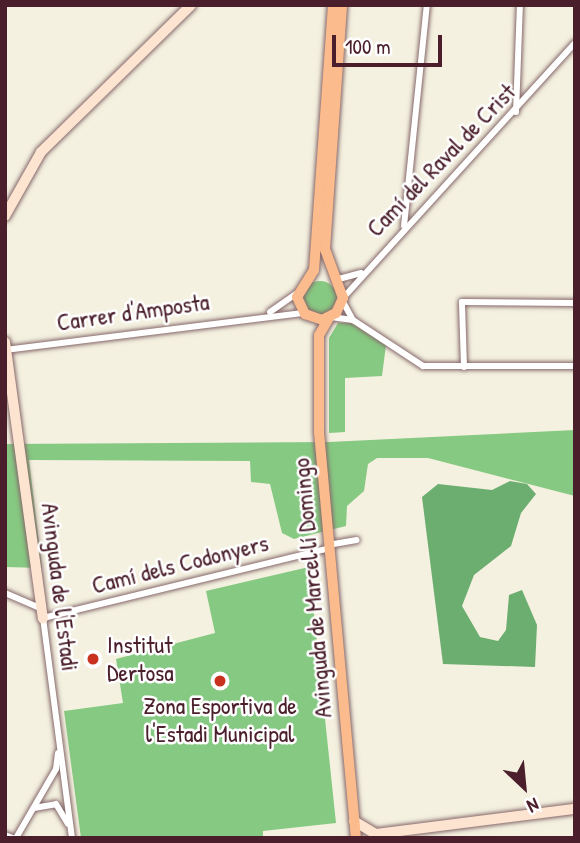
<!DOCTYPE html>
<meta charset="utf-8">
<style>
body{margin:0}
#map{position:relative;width:580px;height:843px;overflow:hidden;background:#f4f1e0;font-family:"Patrick Hand",sans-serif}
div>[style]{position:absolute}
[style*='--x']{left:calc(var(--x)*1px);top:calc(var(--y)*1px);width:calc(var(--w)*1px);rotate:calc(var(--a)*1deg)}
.green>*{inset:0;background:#86c982}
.round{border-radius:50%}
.forest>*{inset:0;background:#6cad70}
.roads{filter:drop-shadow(0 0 2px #86686a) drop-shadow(0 0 2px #86686a)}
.street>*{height:6px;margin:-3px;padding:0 3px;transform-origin:3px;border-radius:3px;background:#fff}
.secondary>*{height:10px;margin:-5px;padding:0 5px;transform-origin:5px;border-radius:5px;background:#fde4d1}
.primary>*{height:10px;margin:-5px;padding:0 5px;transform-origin:5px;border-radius:5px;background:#fbbb8d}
.dots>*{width:19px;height:19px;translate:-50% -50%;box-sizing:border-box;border:4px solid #fff;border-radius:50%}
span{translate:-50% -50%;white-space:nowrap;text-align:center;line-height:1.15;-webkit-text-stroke:5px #fff;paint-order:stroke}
.street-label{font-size:24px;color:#4a1f2b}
.poi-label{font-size:24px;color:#4a1f2b}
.left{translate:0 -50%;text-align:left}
.frame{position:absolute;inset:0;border:7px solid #4a1f2b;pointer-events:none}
.north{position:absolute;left:489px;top:752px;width:70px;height:70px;-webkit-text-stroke:5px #fff;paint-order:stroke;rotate:154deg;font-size:19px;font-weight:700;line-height:28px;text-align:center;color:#4a1f2b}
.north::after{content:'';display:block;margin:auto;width:24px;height:32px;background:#4a1f2b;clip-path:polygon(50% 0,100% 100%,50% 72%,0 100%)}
.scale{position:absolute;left:332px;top:35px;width:110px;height:32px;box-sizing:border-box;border:4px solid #4a1f2b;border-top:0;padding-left:9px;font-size:21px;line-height:24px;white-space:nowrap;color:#4a1f2b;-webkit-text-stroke:5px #fff;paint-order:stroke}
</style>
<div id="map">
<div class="green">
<i class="round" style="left:303px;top:281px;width:34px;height:34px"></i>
<i style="clip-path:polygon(338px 323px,351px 323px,386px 345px,382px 376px,345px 378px,345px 432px,329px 433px,329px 338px)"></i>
<i style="clip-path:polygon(575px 430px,575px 496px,428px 458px,377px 458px,368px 464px,364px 491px,347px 506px,346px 526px,294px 539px,282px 533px,270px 484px,251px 482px,250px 461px,29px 460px,42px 568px,5px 567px,5px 444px,329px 442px)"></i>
<i style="clip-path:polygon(309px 567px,336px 823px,263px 831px,263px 838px,81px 838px,64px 711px,123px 703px,116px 659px,215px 633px,206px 591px)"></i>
</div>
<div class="forest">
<i style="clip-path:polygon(510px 481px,527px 484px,536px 494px,521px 513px,511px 546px,474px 575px,462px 606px,480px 637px,498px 641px,506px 630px,509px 595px,522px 590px,537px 625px,535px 667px,443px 664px,422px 497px,438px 484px,492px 490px)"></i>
</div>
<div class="roads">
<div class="street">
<i style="--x:516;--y:112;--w:107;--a:-87.9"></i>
<i style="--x:404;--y:226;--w:222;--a:-84.1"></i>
<i style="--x:335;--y:280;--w:27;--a:-15"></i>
<i style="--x:343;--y:298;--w:345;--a:-47.7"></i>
<i style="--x:343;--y:302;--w:21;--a:61"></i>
<i style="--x:353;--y:320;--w:84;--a:33.3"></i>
<i style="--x:423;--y:366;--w:152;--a:0"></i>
<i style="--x:270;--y:312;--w:32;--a:-35"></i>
<i style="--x:331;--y:317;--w:22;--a:8"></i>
<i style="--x:5;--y:350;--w:300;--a:-7.1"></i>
<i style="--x:464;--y:367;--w:65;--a:-91.8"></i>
<i style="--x:462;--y:302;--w:113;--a:0.5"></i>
<i style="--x:328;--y:545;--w:29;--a:-10"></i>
<i style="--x:5;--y:593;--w:40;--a:23.4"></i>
<i style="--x:34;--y:808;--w:22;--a:-10"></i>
<i style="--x:56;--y:804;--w:23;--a:59"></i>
<i style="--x:5;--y:835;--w:8;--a:23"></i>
<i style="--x:16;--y:838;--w:80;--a:-59.9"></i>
<i style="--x:56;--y:769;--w:16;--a:-83"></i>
<i style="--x:72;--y:838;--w:222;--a:-97.5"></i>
<i style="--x:43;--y:618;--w:291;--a:-13.7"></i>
</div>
<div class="secondary">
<i style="--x:5;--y:216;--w:73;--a:-60.6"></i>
<i style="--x:41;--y:152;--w:210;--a:-44.4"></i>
<i style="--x:5;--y:342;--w:279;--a:82.2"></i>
<i style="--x:354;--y:821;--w:26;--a:31"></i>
<i style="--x:376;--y:834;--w:201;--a:-7.2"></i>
</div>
<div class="primary">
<i style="--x:333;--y:5;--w:266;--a:94.1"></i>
<i style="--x:314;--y:270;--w:32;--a:122"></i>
<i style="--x:297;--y:297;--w:19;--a:65"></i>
<i style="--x:305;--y:314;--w:18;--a:19"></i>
<i style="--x:322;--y:320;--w:16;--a:-27"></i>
<i style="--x:336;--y:313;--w:17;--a:-65"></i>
<i style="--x:343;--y:298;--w:52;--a:-110.2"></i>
<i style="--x:325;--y:249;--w:245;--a:-86"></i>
<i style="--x:329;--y:318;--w:20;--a:120"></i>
<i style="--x:319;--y:335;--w:97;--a:90"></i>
<i style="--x:319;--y:432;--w:408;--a:84.8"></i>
</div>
</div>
<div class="dots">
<i style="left:93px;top:659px;background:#c8321e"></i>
<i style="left:220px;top:681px;background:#c8321e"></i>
</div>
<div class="street-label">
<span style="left:441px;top:160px;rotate:-46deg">Camí del Raval de Crist</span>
<span style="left:133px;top:312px;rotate:-8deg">Carrer d'Amposta</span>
<span style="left:180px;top:564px;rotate:-14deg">Camí dels Codonyers</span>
<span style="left:60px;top:587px;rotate:83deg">Avinguda de l'Estadi</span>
<span style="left:312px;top:588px;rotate:-95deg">Avinguda de Marcel·lí Domingo</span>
</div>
<div class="poi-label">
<span class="left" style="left:107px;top:659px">Institut<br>Dertosa</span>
<span style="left:220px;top:720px">Zona Esportiva de<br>l'Estadi Municipal</span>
</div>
<div class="frame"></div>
<div class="north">N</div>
<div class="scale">100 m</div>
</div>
